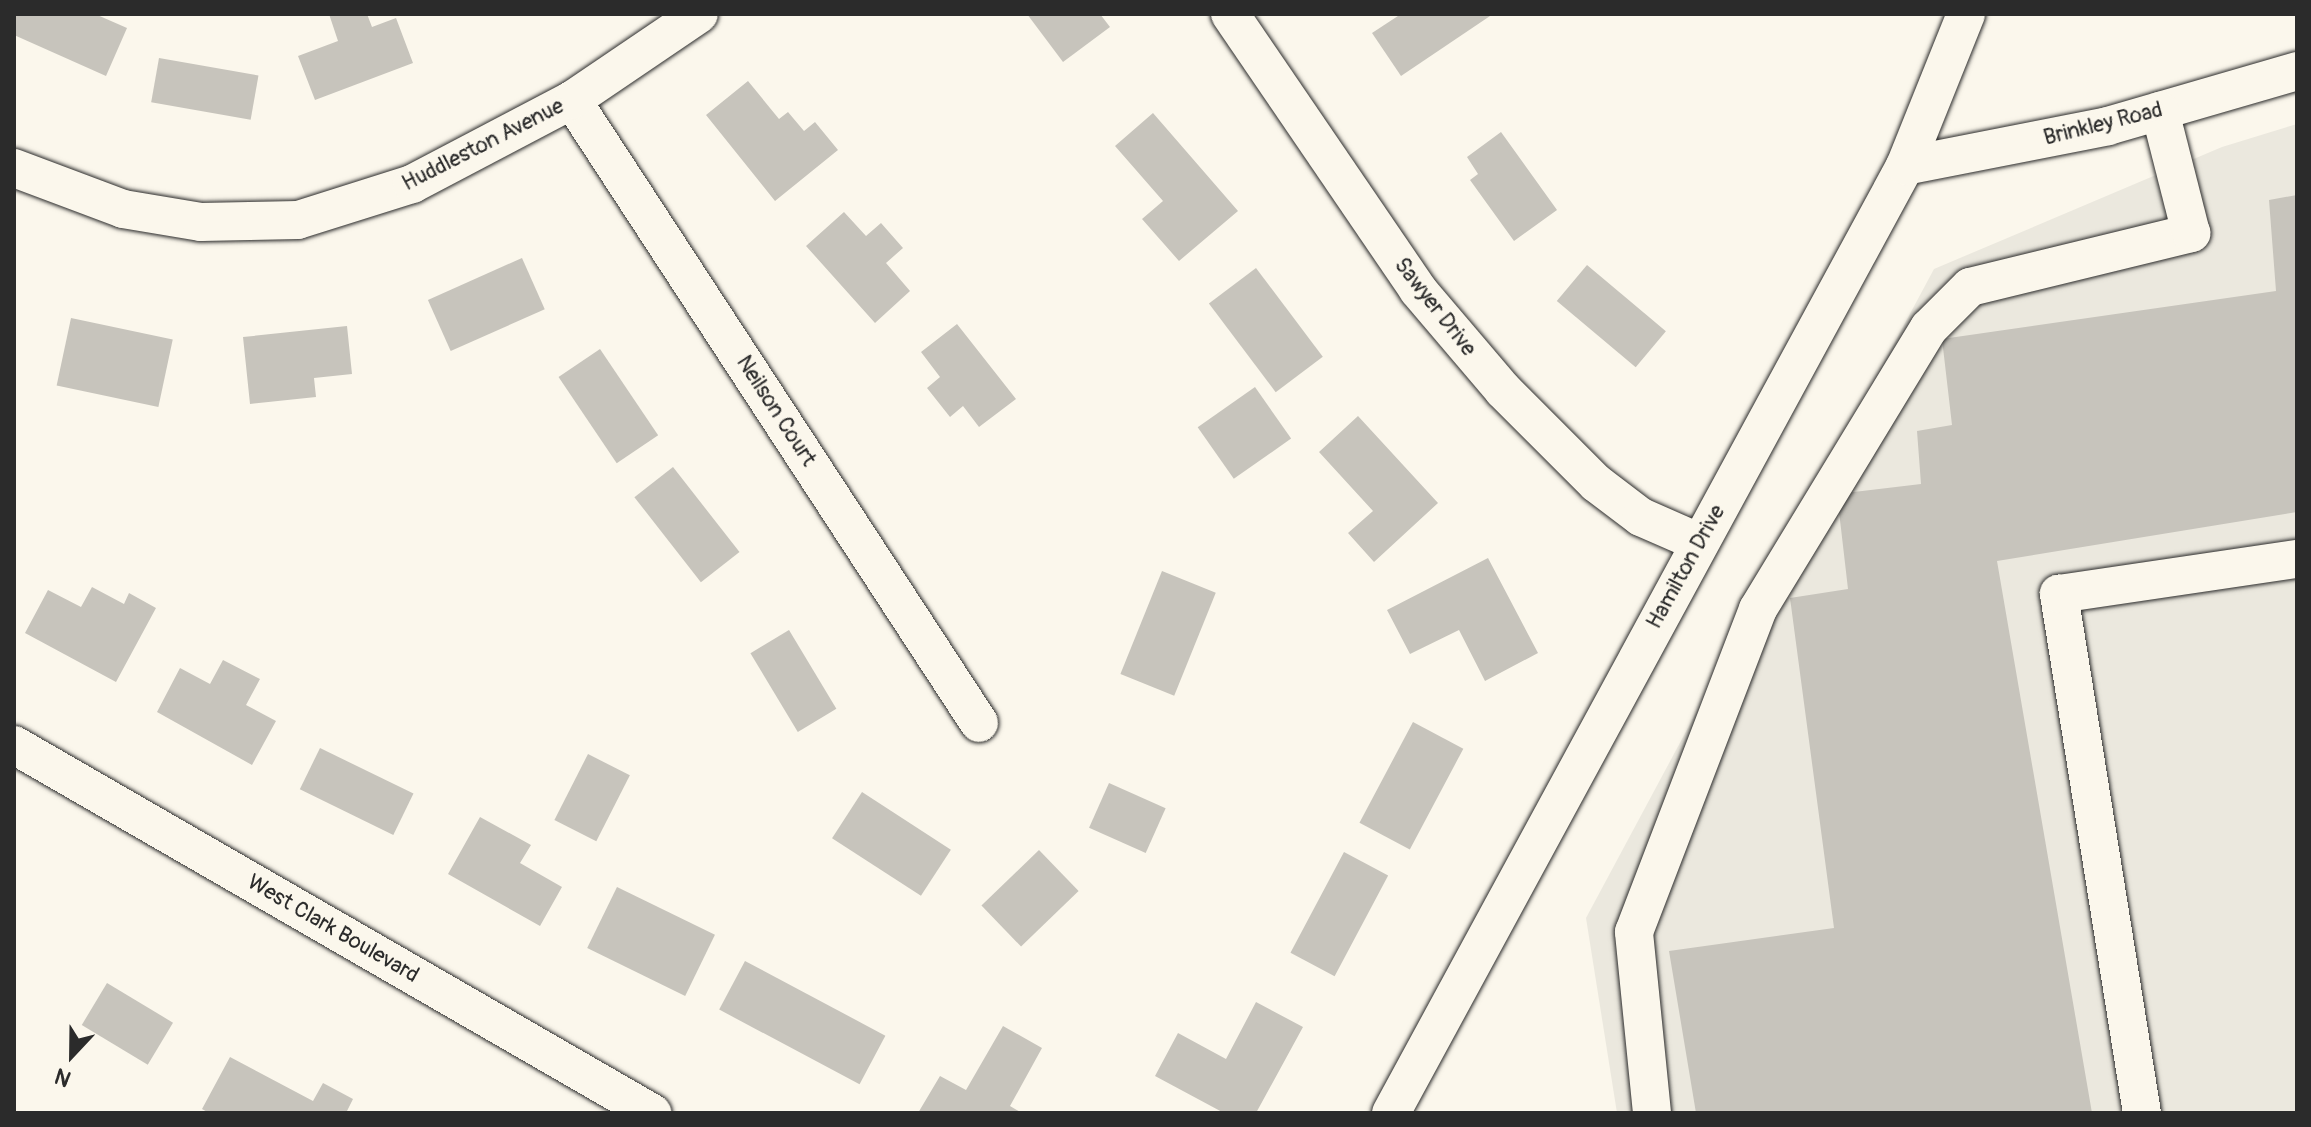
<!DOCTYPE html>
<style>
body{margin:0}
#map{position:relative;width:2311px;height:1127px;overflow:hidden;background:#fbf7ec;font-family:Pangolin,sans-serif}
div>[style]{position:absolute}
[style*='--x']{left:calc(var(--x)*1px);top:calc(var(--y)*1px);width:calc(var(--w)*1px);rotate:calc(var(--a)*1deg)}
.built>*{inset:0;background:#ebe8de}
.building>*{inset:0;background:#c7c4bc;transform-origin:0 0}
.roads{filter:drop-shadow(0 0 2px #2b2b2b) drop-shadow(0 0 2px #2b2b2b)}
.minor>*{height:38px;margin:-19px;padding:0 19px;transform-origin:19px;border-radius:19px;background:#fbf7ec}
span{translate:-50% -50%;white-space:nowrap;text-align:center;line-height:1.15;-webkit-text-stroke:6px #fbf7ec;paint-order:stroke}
.street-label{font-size:22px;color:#2b2b2b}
.frame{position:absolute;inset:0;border:16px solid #2b2b2b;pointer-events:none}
.north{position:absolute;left:32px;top:1015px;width:80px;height:80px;-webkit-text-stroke:6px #fbf7ec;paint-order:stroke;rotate:202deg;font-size:22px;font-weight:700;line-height:32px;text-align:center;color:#2b2b2b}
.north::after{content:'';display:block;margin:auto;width:28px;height:36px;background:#2b2b2b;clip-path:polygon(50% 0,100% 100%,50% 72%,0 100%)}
</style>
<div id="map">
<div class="built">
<i style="clip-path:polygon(2297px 124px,2297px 1113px,1617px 1113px,1586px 918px,1934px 269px,2222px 147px)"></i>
</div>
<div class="building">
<i style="clip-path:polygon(14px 14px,95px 14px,127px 28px,106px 76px,14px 35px)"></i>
<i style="clip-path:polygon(329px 14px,367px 14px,372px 27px,396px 18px,413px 63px,315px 100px,298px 56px,338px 41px)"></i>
<i style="clip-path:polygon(1027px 14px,1100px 14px,1110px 27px,1063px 62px)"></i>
<i style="clip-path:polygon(1401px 14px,1493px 14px,1401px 76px,1372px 33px)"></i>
<i style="left:159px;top:58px;width:101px;height:45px;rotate:10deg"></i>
<i style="clip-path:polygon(748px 81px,779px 119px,788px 112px,804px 131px,815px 122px,838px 150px,775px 201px,706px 115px)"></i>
<i style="clip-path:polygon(1153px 113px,1238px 211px,1179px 261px,1142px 219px,1163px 201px,1115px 146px)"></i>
<i style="clip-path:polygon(1501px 132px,1557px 210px,1514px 241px,1470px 180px,1478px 174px,1467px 157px)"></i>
<i style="clip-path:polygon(2297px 195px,2297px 512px,1997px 561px,2092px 1113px,1696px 1113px,1669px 951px,1834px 928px,1790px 598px,1848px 589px,1837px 494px,1921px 484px,1917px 431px,1952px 425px,1942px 339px,2276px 291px,2269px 200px)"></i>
<i style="clip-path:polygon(844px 212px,866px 236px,881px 223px,903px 248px,886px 263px,910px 291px,875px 323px,806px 246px)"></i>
<i style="left:522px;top:258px;width:56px;height:103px;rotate:66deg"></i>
<i style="left:1587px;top:265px;width:103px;height:47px;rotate:40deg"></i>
<i style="left:1256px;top:268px;width:111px;height:59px;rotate:53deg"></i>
<i style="left:71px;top:318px;width:104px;height:69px;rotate:12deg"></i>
<i style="clip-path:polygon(957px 324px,1016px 399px,979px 427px,963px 406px,950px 417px,927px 388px,940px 377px,921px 352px)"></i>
<i style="clip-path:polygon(347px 326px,352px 374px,314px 378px,316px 397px,250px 404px,243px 337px)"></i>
<i style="left:600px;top:349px;width:104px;height:50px;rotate:56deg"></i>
<i style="left:1255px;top:387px;width:63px;height:70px;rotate:55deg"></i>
<i style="clip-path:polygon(1358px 416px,1438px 503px,1374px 562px,1348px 533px,1373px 511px,1319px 452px)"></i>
<i style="left:673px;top:467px;width:108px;height:49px;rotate:52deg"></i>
<i style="clip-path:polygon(1488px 558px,1538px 653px,1485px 681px,1459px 630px,1410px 654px,1387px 610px)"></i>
<i style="left:1162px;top:571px;width:58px;height:111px;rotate:22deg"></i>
<i style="clip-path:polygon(92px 587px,124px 604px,129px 593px,156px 608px,116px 682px,25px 633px,48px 590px,81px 607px)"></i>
<i style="left:789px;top:630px;width:92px;height:45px;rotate:59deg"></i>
<i style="clip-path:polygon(223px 660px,260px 679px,246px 705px,276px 721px,252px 765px,157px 712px,180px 668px,210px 684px)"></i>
<i style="left:1413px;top:722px;width:57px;height:114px;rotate:28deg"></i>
<i style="left:320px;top:748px;width:104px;height:46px;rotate:26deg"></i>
<i style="left:588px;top:754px;width:47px;height:74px;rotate:27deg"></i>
<i style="left:1109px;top:783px;width:62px;height:49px;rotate:24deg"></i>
<i style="left:862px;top:792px;width:106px;height:55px;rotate:33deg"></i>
<i style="clip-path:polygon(480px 817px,531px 845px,520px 863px,562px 887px,540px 926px,448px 874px)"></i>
<i style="left:1039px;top:850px;width:57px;height:80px;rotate:46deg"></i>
<i style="left:1344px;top:852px;width:50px;height:114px;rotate:28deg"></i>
<i style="left:617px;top:887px;width:109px;height:68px;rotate:26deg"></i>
<i style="left:745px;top:961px;width:159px;height:55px;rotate:28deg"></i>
<i style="left:107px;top:983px;width:77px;height:49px;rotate:31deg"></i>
<i style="clip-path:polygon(1256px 1002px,1303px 1027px,1256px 1113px,1224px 1113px,1155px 1076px,1178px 1033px,1226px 1059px)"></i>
<i style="clip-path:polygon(1003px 1026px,1042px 1048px,1010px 1106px,1022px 1113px,918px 1113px,940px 1076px,966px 1090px)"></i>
<i style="clip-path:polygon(230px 1057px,313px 1101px,323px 1083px,353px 1099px,346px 1113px,209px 1113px,202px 1109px)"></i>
</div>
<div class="roads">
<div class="minor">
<i style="--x:1230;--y:14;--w:334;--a:55.7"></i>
<i style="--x:1418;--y:290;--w:131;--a:49.6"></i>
<i style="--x:1503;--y:390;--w:132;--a:45"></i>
<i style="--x:1596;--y:483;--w:56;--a:37.1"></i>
<i style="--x:1641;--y:517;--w:62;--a:23.7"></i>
<i style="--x:572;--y:100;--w:744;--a:56.84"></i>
<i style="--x:1905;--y:166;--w:207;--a:-11.1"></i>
<i style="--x:2108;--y:126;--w:197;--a:-16.2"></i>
<i style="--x:14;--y:168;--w:116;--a:20.6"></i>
<i style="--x:123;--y:209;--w:79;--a:9.5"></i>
<i style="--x:201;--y:222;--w:97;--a:-1.2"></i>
<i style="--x:298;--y:220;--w:120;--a:-17.5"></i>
<i style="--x:412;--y:184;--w:181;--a:-27.7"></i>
<i style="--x:572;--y:100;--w:153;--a:-34.1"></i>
<i style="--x:14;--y:745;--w:737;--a:29.98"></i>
<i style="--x:1391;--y:1113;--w:1077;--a:-61.51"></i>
<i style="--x:1905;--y:166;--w:164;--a:-68.1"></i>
<i style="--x:1652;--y:1113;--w:182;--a:-95.7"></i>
<i style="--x:1634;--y:932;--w:346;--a:-69"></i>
<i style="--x:1758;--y:609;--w:329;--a:-58.7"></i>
<i style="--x:1929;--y:328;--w:58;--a:-45"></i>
<i style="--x:1970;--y:287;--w:228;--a:-13.7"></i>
<i style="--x:2191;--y:233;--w:126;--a:-104.3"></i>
<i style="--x:2142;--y:1113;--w:526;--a:-99.09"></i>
<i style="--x:2059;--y:594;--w:241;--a:-8.4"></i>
</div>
</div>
<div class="street-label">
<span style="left:2103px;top:124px;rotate:-14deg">Brinkley Road</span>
<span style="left:483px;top:145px;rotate:-27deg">Huddleston Avenue</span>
<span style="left:1435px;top:307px;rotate:52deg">Sawyer Drive</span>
<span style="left:776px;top:411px;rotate:57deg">Neilson Court</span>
<span style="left:1686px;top:567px;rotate:-61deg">Hamilton Drive</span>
<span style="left:333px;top:929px;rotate:30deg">West Clark Boulevard</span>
</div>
<div class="frame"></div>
<div class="north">N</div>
</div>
